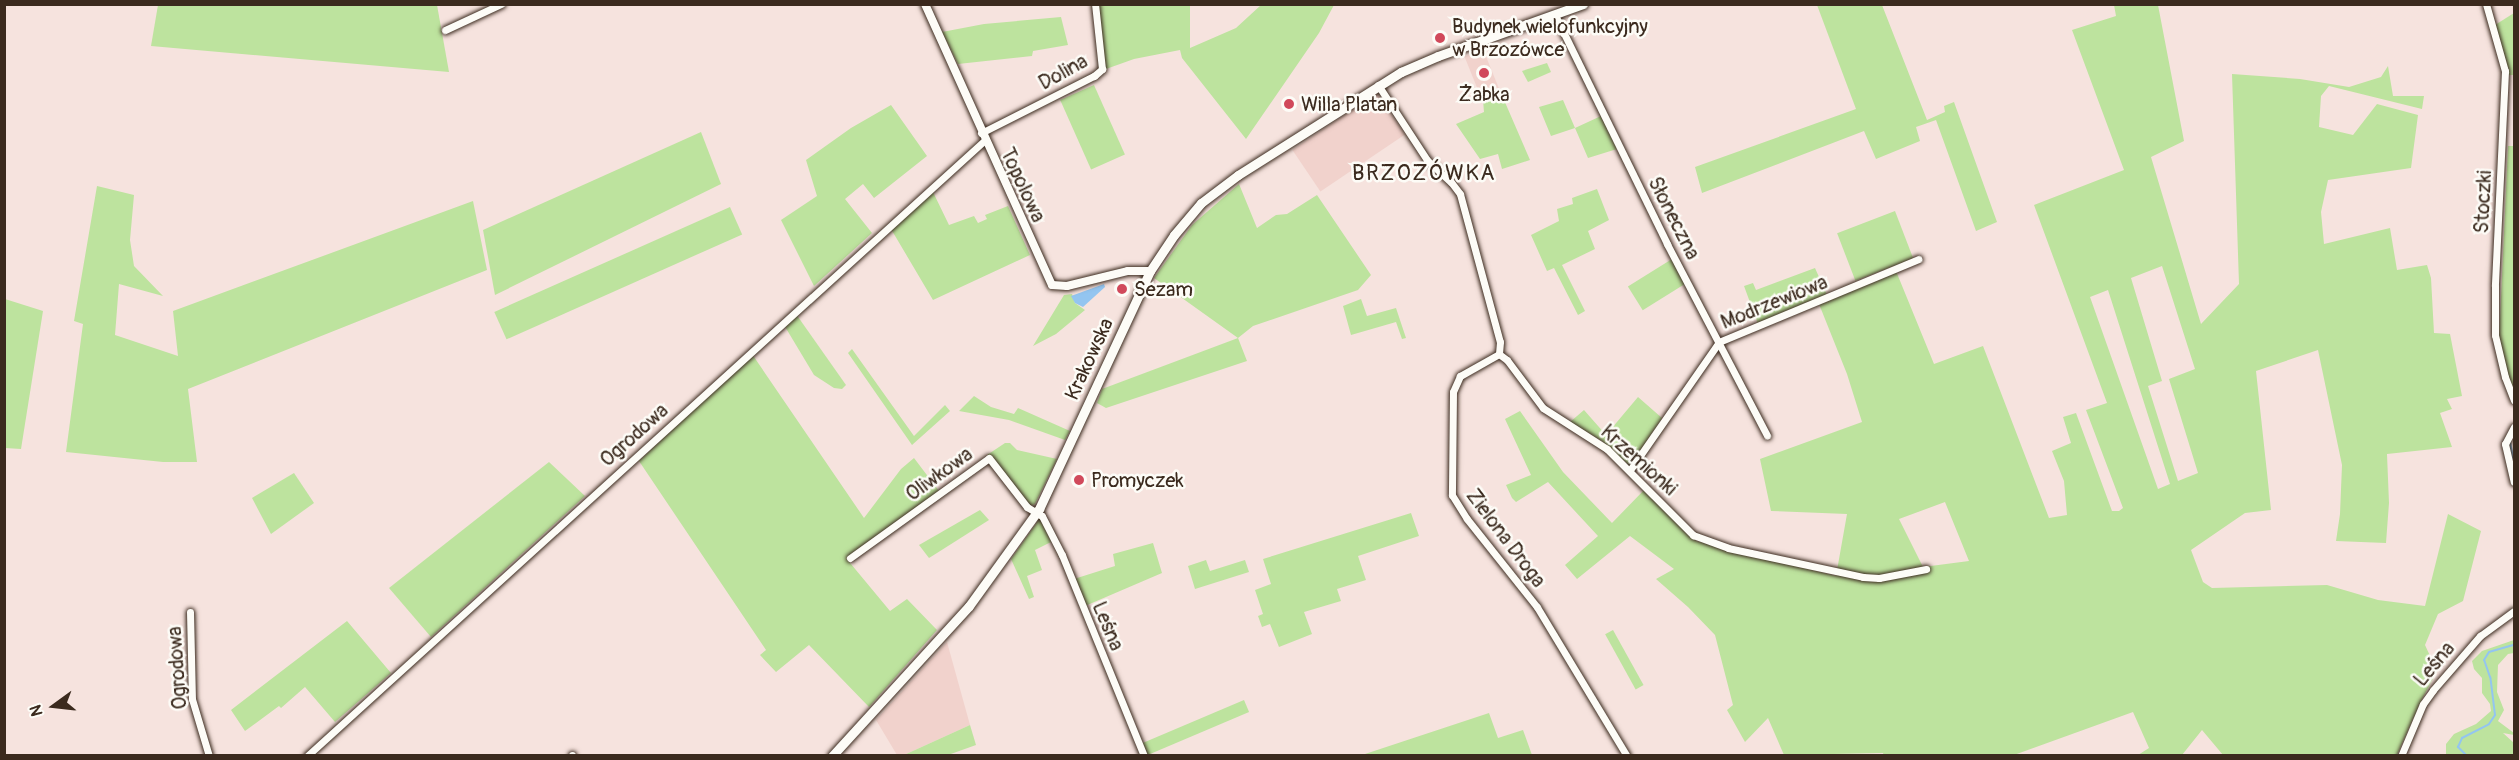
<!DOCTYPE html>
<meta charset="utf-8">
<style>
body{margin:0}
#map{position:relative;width:2519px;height:760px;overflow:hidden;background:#f6e3de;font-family:Pangolin,sans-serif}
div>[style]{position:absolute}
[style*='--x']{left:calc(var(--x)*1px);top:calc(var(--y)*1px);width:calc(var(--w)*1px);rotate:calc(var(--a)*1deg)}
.built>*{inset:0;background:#f1d2cc;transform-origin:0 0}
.green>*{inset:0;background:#bde39e;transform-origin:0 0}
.water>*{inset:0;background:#93c5f0}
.stream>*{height:2px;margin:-1px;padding:0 1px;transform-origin:1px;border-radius:1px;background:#93c5f0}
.roads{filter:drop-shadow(0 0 2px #3b2a1e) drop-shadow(0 0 2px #3b2a1e)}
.minor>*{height:7px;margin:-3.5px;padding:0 3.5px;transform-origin:3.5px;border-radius:3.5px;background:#fdfcf7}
.tertiary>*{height:8px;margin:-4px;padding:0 4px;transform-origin:4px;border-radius:4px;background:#fdfcf7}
.secondary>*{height:9px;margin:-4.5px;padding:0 4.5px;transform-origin:4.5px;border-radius:4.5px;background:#fdfcf7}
.dots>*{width:16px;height:16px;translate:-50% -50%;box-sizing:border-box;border:3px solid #fdfcf7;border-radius:50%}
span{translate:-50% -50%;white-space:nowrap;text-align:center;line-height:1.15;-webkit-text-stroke:5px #fdfcf7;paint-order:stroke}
.poi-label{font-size:20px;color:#3b2a1e}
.left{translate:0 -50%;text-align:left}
.street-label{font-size:20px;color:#3b2a1e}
.quarter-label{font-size:22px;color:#3b2a1e;letter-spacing:1.5px}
.frame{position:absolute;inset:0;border:6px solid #3b2a1e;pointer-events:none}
.north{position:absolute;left:24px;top:676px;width:60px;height:60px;-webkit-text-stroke:4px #fdfcf7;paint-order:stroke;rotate:255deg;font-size:16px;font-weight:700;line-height:24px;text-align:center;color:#3b2a1e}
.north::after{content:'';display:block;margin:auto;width:21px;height:27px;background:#3b2a1e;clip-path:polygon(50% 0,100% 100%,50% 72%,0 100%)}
</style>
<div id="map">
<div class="built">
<i style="left:1483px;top:49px;width:48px;height:20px;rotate:68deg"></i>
<i style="left:1377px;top:93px;width:50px;height:102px;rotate:56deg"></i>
<i style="clip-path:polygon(947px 642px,970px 725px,904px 755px,897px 755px,876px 720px)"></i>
</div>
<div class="green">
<i style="clip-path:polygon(158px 5px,437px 5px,449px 72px,151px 46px)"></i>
<i style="clip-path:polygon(1097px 5px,1190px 5px,1190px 48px,1236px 28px,1261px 5px,1334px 5px,1319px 33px,1246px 139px,1182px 58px,1180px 50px,1134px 59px,1106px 69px)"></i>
<i style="clip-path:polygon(1817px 5px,1882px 5px,1927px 120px,1945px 112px,1944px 106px,1954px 102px,1997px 222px,1976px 231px,1936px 120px,1916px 127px,1920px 141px,1876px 159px,1864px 131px,1702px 193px,1695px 167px,1856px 109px)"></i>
<i style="clip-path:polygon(evenodd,2114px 5px,2158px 5px,2184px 141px,2151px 157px,2201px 324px,2239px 284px,2232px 74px,2300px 79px,2349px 87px,2381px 77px,2388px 66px,2393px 96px,2424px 96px,2422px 109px,2329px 86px,2321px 96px,2319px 127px,2353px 135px,2377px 104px,2418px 115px,2411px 168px,2328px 180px,2321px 212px,2324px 244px,2390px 228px,2397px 270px,2427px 265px,2431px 278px,2434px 333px,2450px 334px,2462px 396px,2447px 399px,2452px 409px,2440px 413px,2452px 447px,2387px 454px,2389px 503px,2386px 543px,2336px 541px,2340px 514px,2342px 465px,2318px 350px,2256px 371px,2271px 510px,2245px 513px,2191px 550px,2203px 582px,2212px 588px,2327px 585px,2378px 600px,2425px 606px,2448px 514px,2481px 531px,2463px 601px,2438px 614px,2425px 645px,2437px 671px,2420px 703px,2397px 755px,2223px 755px,2202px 730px,2182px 755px,2138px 755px,2149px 748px,2133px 712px,2014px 755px,1884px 756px,1883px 753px,1784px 755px,1768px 718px,1745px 742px,1727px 710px,1733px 705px,1715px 635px,1688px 607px,1656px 579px,1674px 569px,1630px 536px,1577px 579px,1565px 565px,1598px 536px,1548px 482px,1516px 502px,1512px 498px,1506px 485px,1531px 475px,1505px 419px,1520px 411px,1563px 472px,1612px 523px,1645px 489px,1696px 541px,1836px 576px,1847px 514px,1771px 511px,1760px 459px,1862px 422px,1847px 374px,1819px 304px,1896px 271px,1934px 364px,1983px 346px,2049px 518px,2067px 515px,2064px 481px,2052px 451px,2071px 443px,2063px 417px,2076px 413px,2112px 511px,2119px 511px,2123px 508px,2086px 410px,2107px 403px,2034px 205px,2124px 170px,2072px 30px,2116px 16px,2114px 5px,2162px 266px,2195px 369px,2169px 379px,2198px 473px,2178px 481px,2148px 386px,2162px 381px,2131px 278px,2162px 266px,2114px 5px,2108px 290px,2170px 484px,2158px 489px,2090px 297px,2108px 290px,2114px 5px,1945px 502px,1969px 561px,1923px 567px,1899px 519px,1945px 502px)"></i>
<i style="clip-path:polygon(2514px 13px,2514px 75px,2509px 75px,2495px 25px)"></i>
<i style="clip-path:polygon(1061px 17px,1068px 45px,1033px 51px,1032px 56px,958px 64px,942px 32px,984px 24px)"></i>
<i style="clip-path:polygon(1547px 63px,1551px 72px,1528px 82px,1522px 71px)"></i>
<i style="left:1094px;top:85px;width:76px;height:37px;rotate:66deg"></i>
<i style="clip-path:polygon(1501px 93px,1530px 160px,1502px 169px,1498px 154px,1480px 159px,1456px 124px,1484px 112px,1483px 100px)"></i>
<i style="clip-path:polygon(1563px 100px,1575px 128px,1601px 116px,1617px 149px,1588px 158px,1575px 128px,1551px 136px,1539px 107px)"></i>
<i style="clip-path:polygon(891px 105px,927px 156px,874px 198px,863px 184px,845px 199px,872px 233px,814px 286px,781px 220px,817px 196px,806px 160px,851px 128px)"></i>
<i style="clip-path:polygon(701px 132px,721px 184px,495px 295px,483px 230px)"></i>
<i style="clip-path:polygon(2508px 146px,2514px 146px,2514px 397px,2506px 374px,2499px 341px)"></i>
<i style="clip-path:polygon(1239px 184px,1257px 228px,1276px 215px,1287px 214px,1317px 195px,1371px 275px,1358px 290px,1253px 326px,1238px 338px,1247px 361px,1106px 408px,1097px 403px,1102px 389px,1238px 338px,1154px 278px,1192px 225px)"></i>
<i style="clip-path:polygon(97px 186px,134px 195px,130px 240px,134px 266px,163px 296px,119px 284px,115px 335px,178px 356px,173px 311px,473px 201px,487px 270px,188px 389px,197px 462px,163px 462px,66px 452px,83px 324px,74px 321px)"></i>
<i style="clip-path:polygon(1597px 189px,1609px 220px,1588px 231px,1595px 249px,1562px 265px,1585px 311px,1578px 315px,1554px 268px,1547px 271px,1531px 235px,1559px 221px,1557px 209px,1573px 204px,1572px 198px)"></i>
<i style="clip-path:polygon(933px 192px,949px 225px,974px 216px,978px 223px,987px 219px,985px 215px,1008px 206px,1030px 255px,933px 300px,891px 229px)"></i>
<i style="left:730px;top:207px;width:30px;height:258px;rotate:66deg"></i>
<i style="left:1895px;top:211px;width:51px;height:62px;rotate:69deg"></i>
<i style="left:1672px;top:259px;width:28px;height:52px;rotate:58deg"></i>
<i style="clip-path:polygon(1815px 268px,1827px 295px,1758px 324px,1744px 286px,1753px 283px,1756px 290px)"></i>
<i style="clip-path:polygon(1072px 294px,1075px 303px,1085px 310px,1056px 334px,1033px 346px,1064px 295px)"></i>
<i style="clip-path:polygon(5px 299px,43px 311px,21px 449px,5px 448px)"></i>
<i style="clip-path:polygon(1361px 299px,1367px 316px,1396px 308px,1406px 338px,1402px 339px,1396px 322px,1351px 335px,1343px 306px)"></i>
<i style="clip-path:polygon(796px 314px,846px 385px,842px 389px,834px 388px,814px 375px,784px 325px)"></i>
<i style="clip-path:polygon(852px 349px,914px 436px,945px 405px,950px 411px,912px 445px,848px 353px)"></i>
<i style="clip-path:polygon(752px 354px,864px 518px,901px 469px,914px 458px,939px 491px,846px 558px,890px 611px,907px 599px,937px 630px,869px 707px,809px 645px,776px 672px,760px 655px,766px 650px,639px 461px)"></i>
<i style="clip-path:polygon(974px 396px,991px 407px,1014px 414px,1018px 408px,1070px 431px,1065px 440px,1009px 420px,959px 411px)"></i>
<i style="clip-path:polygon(1638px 397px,1662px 418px,1630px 466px,1602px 441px,1570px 422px,1584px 410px,1606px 435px)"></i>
<i style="clip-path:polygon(1005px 443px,1010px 443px,1017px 450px,1057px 459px,1035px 504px,1030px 506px,987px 455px)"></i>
<i style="clip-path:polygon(549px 462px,585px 496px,431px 637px,389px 588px)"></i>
<i style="clip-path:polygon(294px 473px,314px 503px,271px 534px,252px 498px)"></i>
<i style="clip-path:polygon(980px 510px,989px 520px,937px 553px,929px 558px,919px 545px)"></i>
<i style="clip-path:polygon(1411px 513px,1419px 536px,1358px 556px,1366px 580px,1337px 589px,1341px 601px,1304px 612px,1312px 634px,1279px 647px,1270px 624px,1262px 627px,1258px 616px,1263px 614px,1255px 590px,1271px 584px,1263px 559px)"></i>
<i style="clip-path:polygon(1040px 518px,1051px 542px,1035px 550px,1042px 570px,1027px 576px,1034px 597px,1029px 599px,1011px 559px)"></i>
<i style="clip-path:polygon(1153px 543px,1162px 573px,1085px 606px,1074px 579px,1115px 566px,1113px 554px)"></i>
<i style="clip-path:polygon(1206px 560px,1210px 571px,1245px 560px,1249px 572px,1195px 589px,1188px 566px)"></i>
<i style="clip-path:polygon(347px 621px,391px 673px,335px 722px,305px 687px,281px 708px,279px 706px,245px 731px,231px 710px)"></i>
<i style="left:1613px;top:630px;width:63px;height:9px;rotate:61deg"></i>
<i style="clip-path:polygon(2514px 640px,2514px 653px,2508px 654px,2498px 665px,2497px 692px,2504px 710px,2498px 721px,2514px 733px,2514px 735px,2503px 733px,2514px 743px,2514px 755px,2446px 755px,2446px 744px,2454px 734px,2476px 724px,2491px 711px,2490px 704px,2482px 693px,2482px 678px,2474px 669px,2472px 661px,2482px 651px)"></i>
<i style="left:1244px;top:700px;width:13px;height:112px;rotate:67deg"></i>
<i style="clip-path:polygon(1489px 713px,1498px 738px,1523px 730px,1532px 755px,1362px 755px)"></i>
<i style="clip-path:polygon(970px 725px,976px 745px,948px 755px,904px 755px)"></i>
</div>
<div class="water">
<i style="clip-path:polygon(1104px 284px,1105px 287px,1083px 307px,1075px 303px,1071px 296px)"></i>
</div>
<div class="stream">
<i style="--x:2510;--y:442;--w:20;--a:79"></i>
<i style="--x:2467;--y:756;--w:13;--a:-135"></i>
<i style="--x:2458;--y:747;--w:10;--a:-66"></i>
<i style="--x:2462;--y:738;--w:30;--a:-27"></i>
<i style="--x:2489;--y:724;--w:11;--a:-56"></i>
<i style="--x:2495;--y:715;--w:38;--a:-97"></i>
<i style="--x:2490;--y:677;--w:18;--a:-109"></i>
<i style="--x:2484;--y:660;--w:9;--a:-58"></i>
<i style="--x:2489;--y:652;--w:26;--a:-16"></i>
</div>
<div class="roads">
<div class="minor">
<i style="--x:2486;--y:4;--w:70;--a:74.2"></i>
<i style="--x:2505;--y:71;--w:215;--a:92.7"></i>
<i style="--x:2495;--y:286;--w:49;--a:90"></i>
<i style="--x:2495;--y:335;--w:43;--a:76.6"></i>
<i style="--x:2505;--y:377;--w:25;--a:69"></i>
<i style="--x:1555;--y:15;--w:255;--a:63.9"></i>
<i style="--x:1667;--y:244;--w:216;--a:62.4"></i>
<i style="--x:445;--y:30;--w:62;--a:-24.9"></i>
<i style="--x:1378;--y:85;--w:90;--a:56.8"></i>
<i style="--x:1427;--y:160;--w:33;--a:43"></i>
<i style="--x:1451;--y:182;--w:15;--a:53"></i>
<i style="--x:1460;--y:194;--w:153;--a:74.9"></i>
<i style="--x:1500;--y:342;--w:12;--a:95"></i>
<i style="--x:1499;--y:354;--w:45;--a:150.6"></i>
<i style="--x:1460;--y:376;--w:17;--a:114"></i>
<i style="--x:1453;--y:392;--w:103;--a:90.6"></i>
<i style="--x:1452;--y:495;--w:28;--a:58"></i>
<i style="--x:1467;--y:519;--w:112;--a:51.5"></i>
<i style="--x:1537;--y:607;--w:174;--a:58.9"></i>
<i style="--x:981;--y:133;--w:127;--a:-26.8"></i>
<i style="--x:1094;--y:76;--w:11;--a:-41"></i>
<i style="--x:1102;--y:69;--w:65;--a:-96.1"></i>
<i style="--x:1499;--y:354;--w:10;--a:37"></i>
<i style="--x:1507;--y:360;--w:60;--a:53.1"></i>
<i style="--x:1543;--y:408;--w:76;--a:32.6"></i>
<i style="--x:1607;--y:449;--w:122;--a:45"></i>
<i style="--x:1693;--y:535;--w:37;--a:20"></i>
<i style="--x:1728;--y:548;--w:138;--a:12.1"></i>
<i style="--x:1863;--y:577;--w:16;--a:4"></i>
<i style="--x:1879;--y:578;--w:48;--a:-10.8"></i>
<i style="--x:2514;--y:427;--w:19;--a:118"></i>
<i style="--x:2505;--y:444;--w:39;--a:77"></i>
<i style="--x:1630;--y:470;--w:156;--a:-55.2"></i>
<i style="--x:1719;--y:342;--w:216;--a:-22.6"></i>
<i style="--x:850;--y:558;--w:171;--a:-35.7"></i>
<i style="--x:989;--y:458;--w:62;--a:52.2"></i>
<i style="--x:1027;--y:507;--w:17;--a:31"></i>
<i style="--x:1042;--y:516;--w:44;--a:62.9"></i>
<i style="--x:1062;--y:555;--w:217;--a:67.8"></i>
<i style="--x:190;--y:612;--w:87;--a:88.7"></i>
<i style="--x:192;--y:699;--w:59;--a:73.4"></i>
<i style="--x:572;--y:755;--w:1;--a:90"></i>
<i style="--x:307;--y:756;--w:916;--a:-42.26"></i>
<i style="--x:2401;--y:756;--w:56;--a:-67.1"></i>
<i style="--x:2423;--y:704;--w:17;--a:-54"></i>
<i style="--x:2433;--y:690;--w:72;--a:-49"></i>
<i style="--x:2480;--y:636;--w:42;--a:-36.3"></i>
</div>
<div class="tertiary">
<i style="--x:925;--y:4;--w:308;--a:65.7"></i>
<i style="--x:1052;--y:285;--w:15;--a:4"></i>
<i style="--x:1067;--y:286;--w:63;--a:-13.8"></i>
<i style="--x:1128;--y:271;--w:22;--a:0"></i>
</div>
<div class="secondary">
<i style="--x:832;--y:756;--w:203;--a:-47.6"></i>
<i style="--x:969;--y:606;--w:120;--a:-54.2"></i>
<i style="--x:1039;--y:509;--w:263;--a:-65"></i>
<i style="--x:1150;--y:271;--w:43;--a:-56.3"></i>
<i style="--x:1174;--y:235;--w:42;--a:-49.8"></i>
<i style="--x:1201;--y:203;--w:46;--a:-37.1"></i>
<i style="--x:1238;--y:175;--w:193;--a:-32.3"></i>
<i style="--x:1401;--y:72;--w:40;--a:-23.4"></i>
<i style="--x:1438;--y:56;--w:154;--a:-19.7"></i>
</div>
</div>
<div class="dots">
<i style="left:1440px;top:38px;background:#d1495b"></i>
<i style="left:1484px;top:73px;background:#d1495b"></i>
<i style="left:1289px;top:104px;background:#d1495b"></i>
<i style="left:1122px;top:289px;background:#d1495b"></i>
<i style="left:1079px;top:480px;background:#d1495b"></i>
</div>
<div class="poi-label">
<span class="left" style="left:1452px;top:38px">Budynek wielofunkcyjny<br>w Brzozówce</span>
<span style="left:1484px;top:94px">Żabka</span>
<span class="left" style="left:1301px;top:104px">Willa Platan</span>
<span class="left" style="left:1134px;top:289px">Sezam</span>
<span class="left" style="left:1091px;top:480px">Promyczek</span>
</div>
<div class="street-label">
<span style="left:1063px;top:72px;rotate:-29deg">Dolina</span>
<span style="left:1023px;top:185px;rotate:65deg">Topolowa</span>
<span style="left:2483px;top:202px;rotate:-87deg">Stoczki</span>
<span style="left:1674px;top:218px;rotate:63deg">Słoneczna</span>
<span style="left:1774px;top:302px;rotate:-22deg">Modrzewiowa</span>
<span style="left:1089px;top:359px;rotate:-65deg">Krakowska</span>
<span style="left:634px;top:435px;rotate:-42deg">Ogrodowa</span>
<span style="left:1639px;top:460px;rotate:42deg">Krzemionki</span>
<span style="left:939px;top:474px;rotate:-36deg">Oliwkowa</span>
<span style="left:1506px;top:538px;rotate:53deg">Zielona Droga</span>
<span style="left:1108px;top:626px;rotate:67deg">Leśna</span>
<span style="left:2434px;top:664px;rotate:-50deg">Leśna</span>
<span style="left:177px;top:668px;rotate:-94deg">Ogrodowa</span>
</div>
<div class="quarter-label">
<span style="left:1424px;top:174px">BRZOZÓWKA</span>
</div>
<div class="frame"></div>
<div class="north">N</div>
</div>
